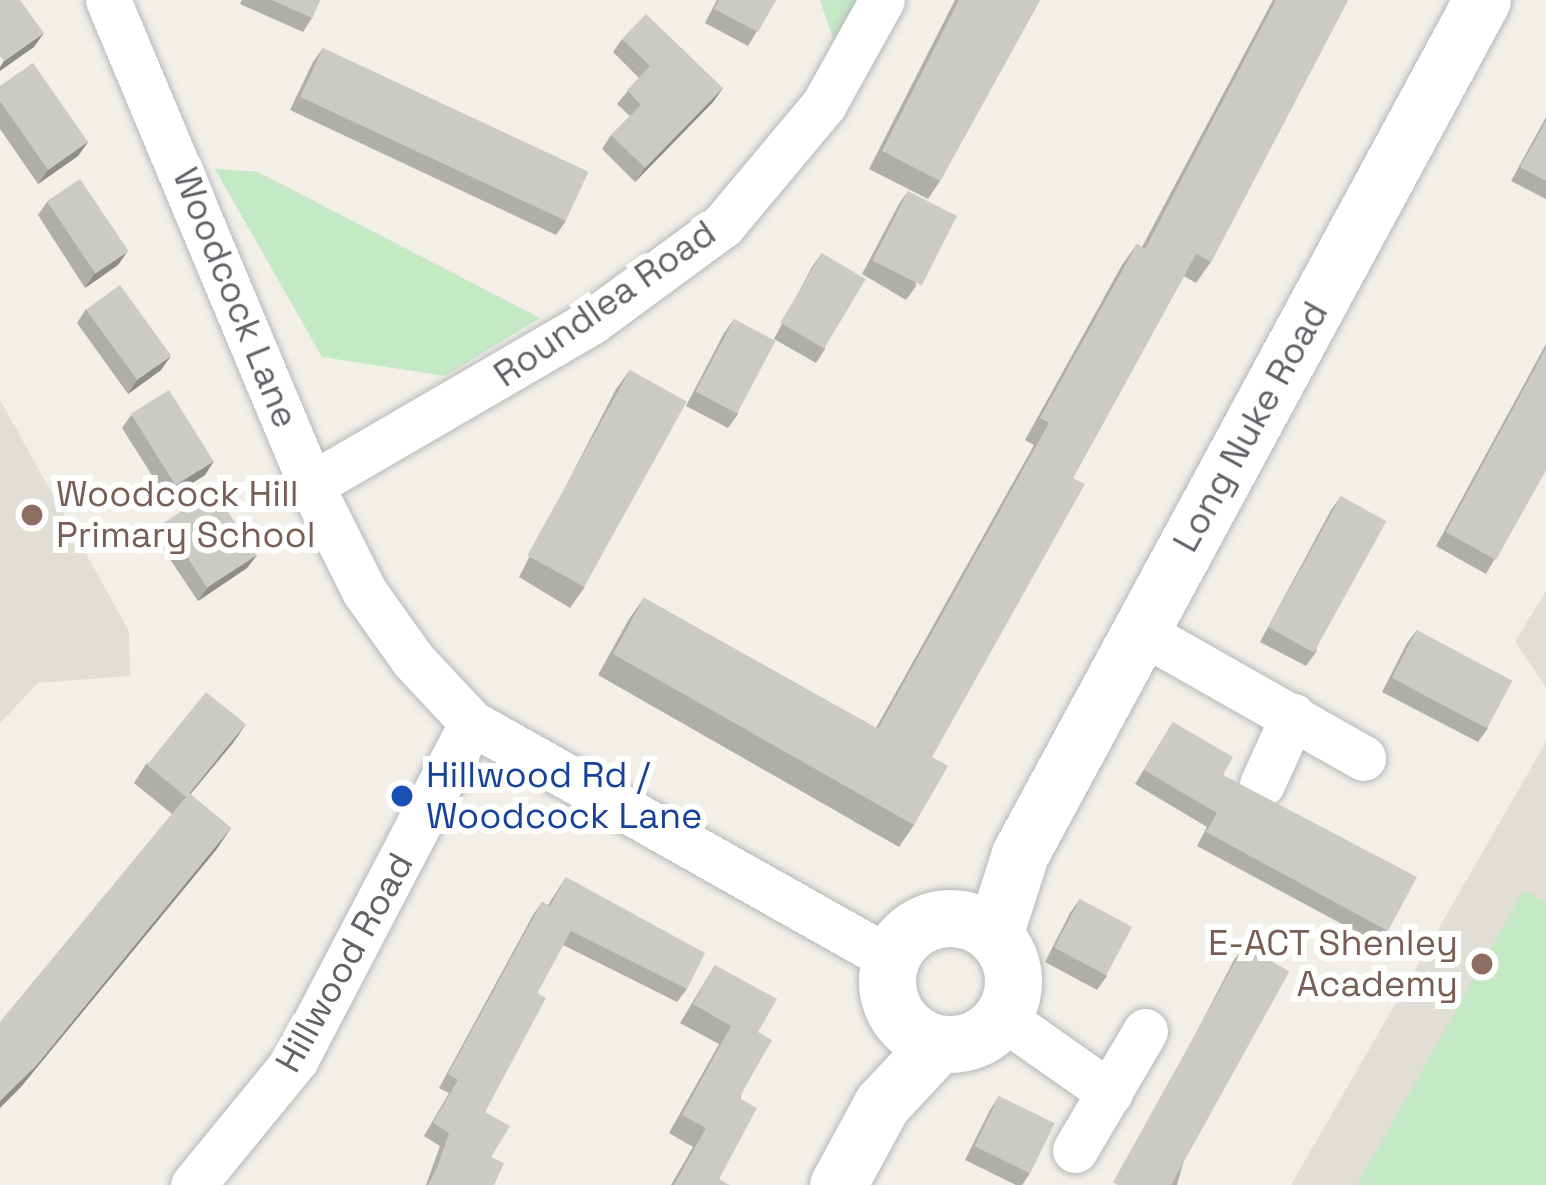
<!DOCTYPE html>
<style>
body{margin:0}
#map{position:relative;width:1546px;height:1185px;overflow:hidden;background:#f1efe8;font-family:"Space Grotesk",sans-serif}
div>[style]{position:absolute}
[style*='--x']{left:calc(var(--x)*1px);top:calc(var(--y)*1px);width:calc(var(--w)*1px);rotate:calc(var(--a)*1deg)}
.education>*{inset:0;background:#e1ded6}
.green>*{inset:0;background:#c5e8c5}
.roads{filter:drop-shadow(0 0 3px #b5b8bc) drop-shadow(0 0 3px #b5b8bc)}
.minor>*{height:45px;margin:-22.5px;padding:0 22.5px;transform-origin:22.5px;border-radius:22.5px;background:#fff}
.tertiary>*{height:57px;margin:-28.5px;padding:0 28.5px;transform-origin:28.5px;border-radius:28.5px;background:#fff}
.tertiary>.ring{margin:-28.5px;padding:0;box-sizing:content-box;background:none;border:57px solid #fff;border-radius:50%}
.wall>*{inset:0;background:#afaea9}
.shaded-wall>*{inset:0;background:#8f8d8a}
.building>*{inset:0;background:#cccac5;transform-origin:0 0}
.dots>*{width:33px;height:33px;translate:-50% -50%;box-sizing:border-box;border:6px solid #fff;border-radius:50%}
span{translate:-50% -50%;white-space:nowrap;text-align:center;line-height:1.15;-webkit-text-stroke:12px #fff;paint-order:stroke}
.street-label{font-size:36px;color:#5f6368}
.education-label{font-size:36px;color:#785e54}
.left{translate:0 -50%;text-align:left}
.right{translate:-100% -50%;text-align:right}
.transit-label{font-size:36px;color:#164399}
</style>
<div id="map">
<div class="education">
<i style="clip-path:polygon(0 400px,129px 631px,130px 676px,38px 683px,0 723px)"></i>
<i style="clip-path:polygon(1546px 591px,1546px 687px,1515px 642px)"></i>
<i style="clip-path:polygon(1546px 742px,1546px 1185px,1291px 1185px)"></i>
</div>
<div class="green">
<i style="clip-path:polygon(820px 0,882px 0,843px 68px)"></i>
<i style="clip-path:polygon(215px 169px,258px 172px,540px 318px,445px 376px,322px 357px)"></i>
<i style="clip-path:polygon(1524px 890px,1546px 902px,1546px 1185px,1357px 1185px)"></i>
</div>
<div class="roads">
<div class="minor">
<i style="--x:108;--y:0;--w:526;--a:67.29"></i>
<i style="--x:311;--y:485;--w:119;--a:63.4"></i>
<i style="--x:364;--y:591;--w:85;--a:54.6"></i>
<i style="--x:413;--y:660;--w:86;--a:46.9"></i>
<i style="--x:472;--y:723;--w:480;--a:29.4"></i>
<i style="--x:311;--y:485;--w:324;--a:-30.2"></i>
<i style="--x:591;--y:322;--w:164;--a:-36.3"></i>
<i style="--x:723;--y:225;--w:158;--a:-50.1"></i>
<i style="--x:824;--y:104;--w:119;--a:-60.9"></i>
<i style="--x:1138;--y:630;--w:259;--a:29.6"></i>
<i style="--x:1262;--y:784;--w:75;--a:-65.5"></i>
<i style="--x:1002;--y:1017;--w:132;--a:35.1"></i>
<i style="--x:1075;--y:1150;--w:138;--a:-59.5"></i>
<i style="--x:193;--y:1185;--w:163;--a:-50.7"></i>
<i style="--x:296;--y:1059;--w:379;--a:-62.4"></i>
</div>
<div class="tertiary">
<i class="ring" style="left:887px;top:918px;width:69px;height:69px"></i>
<i style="--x:994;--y:935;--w:85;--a:-72.2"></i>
<i style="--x:1020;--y:854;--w:971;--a:-61.59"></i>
<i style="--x:838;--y:1185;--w:92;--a:-61.5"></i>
<i style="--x:882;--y:1104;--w:83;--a:-46.9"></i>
</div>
</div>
<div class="wall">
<i style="clip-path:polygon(242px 0,320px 0,312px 18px,303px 32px,240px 4px)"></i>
<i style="clip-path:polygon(717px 0,776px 0,748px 46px,705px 23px)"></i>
<i style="clip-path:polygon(955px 0,1040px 0,940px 181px,928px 199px,869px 169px)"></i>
<i style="clip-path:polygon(1273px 0,1348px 0,1211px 262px,1196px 283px,1184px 276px,1073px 478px,932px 757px,914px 825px,899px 847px,598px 675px,629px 619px,644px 598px,876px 728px,1034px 445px,1025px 440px,1122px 265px,1137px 244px,1142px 247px)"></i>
<i style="clip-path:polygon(622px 39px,723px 88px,713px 102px,635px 182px,602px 149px,611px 135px,630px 116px,617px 104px,639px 78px,613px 52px)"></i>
<i style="clip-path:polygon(323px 48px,566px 221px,556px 235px,290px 110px,313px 62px)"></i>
<i style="clip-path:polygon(0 86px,88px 142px,78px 156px,38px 184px,0 129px)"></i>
<i style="clip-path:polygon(1546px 117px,1546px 199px,1511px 181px)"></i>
<i style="clip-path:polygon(908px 191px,916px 286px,906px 300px,862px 274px,899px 204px)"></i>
<i style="clip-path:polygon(47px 202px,118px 265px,85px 288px,38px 215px)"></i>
<i style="clip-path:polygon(822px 253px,825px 349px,816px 363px,774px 339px,812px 267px)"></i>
<i style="clip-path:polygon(86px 309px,161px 370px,128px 394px,77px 323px)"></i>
<i style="clip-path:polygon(734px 319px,738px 414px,728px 428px,686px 406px,724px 333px)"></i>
<i style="clip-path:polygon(1546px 344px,1546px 470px,1486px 574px,1436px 546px)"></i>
<i style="clip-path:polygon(630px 370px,584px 588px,570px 608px,519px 577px,616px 389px)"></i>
<i style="clip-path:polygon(131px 415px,205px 475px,167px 499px,122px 428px)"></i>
<i style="clip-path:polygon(1341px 496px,1316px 652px,1306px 666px,1260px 642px,1331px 510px)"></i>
<i style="clip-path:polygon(165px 523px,257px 555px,247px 568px,198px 601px,155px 537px)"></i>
<i style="clip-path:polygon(1417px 630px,1488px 728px,1478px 742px,1382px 692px,1407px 643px)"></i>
<i style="clip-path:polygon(1173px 722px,1223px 775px,1388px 931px,1379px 944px,1197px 846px,1207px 827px,1135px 784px)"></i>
<i style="clip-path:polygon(246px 724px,190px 794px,231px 828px,216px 850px,20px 1088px,172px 814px,134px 783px,146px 764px)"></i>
<i style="clip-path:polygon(566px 877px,687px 989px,677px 1002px,563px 945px,537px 993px,485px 1112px,494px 1185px,426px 1185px,440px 1146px,424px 1136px,449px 1093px,439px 1088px,533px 915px,542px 902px,548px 905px)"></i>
<i style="clip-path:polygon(1080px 899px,1107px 976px,1097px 990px,1045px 962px,1070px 913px)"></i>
<i style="clip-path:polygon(1244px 946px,1177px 1185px,1117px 1185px,1234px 960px)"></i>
<i style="clip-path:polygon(715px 965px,758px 1032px,719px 1179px,729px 1185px,671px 1185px,693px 1147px,669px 1133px,719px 1044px,680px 1023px)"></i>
<i style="clip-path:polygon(999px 1096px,1030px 1173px,1022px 1185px,1016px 1185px,965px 1160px,990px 1110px)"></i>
</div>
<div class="shaded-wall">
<i style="clip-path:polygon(44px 33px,34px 47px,0 71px,0 67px,4px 61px)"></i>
<i style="clip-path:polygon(723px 88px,713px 102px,635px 182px,645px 168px)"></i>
<i style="clip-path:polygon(88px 142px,78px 156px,38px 184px,48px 170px)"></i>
<i style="clip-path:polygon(128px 251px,118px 265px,85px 288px,94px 274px)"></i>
<i style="clip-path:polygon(171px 356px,161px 370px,128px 394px,137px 380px)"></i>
<i style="clip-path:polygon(214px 461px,205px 475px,167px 499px,177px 485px)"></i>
<i style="clip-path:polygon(257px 555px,247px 568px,198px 601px,208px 587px)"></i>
<i style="clip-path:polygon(246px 724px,233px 743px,173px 815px,186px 796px)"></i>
<i style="clip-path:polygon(231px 828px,216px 850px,20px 1088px,0 1108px,0 1101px)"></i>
</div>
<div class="building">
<i style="clip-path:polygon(0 0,20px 0,44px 33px,4px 61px,0 56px)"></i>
<i style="clip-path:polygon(272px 0,320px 0,312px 18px)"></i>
<i style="clip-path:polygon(719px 0,776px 0,758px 32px,714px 9px)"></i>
<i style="clip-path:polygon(959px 0,1040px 0,940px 181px,882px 151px)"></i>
<i style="clip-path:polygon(1276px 0,1348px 0,1211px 262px,1196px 254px,1073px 478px,1085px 484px,932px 757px,948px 766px,914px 825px,613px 654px,644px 598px,878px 729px,1049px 423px,1040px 418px,1137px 244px,1145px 249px)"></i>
<i style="clip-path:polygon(646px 14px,723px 88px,645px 168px,611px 135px,641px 105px,627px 90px,650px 66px,622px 39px)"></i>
<i style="left:323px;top:48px;width:293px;height:54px;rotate:25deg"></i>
<i style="clip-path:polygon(33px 63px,88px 142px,48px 170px,0 101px,0 86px)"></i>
<i style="clip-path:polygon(1546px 121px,1546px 181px,1520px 167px)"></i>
<i style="left:80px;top:179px;width:87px;height:40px;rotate:56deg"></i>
<i style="left:908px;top:191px;width:55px;height:78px;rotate:27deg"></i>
<i style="left:822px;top:253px;width:51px;height:81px;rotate:31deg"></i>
<i style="left:120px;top:285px;width:87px;height:42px;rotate:54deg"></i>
<i style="left:734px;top:319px;width:47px;height:82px;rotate:28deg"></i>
<i style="clip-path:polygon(1546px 348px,1546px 470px,1496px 560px,1446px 532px)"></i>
<i style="left:630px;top:370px;width:65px;height:212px;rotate:29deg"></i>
<i style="left:169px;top:390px;width:84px;height:45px;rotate:58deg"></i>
<i style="left:214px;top:490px;width:78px;height:59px;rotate:57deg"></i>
<i style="left:1341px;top:496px;width:52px;height:150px;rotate:29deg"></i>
<i style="left:1417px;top:630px;width:108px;height:54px;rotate:28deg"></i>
<i style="left:206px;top:692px;width:51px;height:94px;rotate:39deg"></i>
<i style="clip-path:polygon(1173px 722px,1233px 757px,1223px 775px,1417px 877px,1388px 931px,1206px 832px,1217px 813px,1144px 770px)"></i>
<i style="clip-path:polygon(189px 793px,231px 828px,36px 1066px,0 1101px,0 1022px)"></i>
<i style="clip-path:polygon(566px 877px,705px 953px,687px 989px,571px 931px,537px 993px,546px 998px,485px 1112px,510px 1126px,491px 1157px,504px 1163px,494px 1185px,428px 1185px,437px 1168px,449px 1133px,433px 1123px,458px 1080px,448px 1074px,542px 902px,550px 906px)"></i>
<i style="left:1080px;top:899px;width:59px;height:55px;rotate:28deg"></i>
<i style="left:1244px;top:946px;width:52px;height:270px;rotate:29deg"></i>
<i style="clip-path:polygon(715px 965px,777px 999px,758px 1032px,772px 1040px,739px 1098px,757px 1108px,719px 1179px,729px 1185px,674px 1185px,706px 1128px,682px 1115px,731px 1026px,693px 1004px)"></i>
<i style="left:999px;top:1096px;width:62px;height:56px;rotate:26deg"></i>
</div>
<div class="dots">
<i style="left:32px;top:515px;background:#8d6e63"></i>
<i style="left:402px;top:796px;background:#1a4fb4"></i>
<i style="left:1482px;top:964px;background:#8d6e63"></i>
</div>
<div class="street-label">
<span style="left:235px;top:298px;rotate:68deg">Woodcock Lane</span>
<span style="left:605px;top:304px;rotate:-35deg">Roundlea Road</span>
<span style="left:1251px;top:427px;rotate:-61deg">Long Nuke Road</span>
<span style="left:345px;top:963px;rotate:-61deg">Hillwood Road</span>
</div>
<div class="education-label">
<span class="left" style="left:56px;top:515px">Woodcock Hill<br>Primary School</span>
<span class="right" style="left:1458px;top:964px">E-ACT Shenley<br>Academy</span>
</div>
<div class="transit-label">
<span class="left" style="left:426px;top:796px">Hillwood Rd /<br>Woodcock Lane</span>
</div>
</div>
